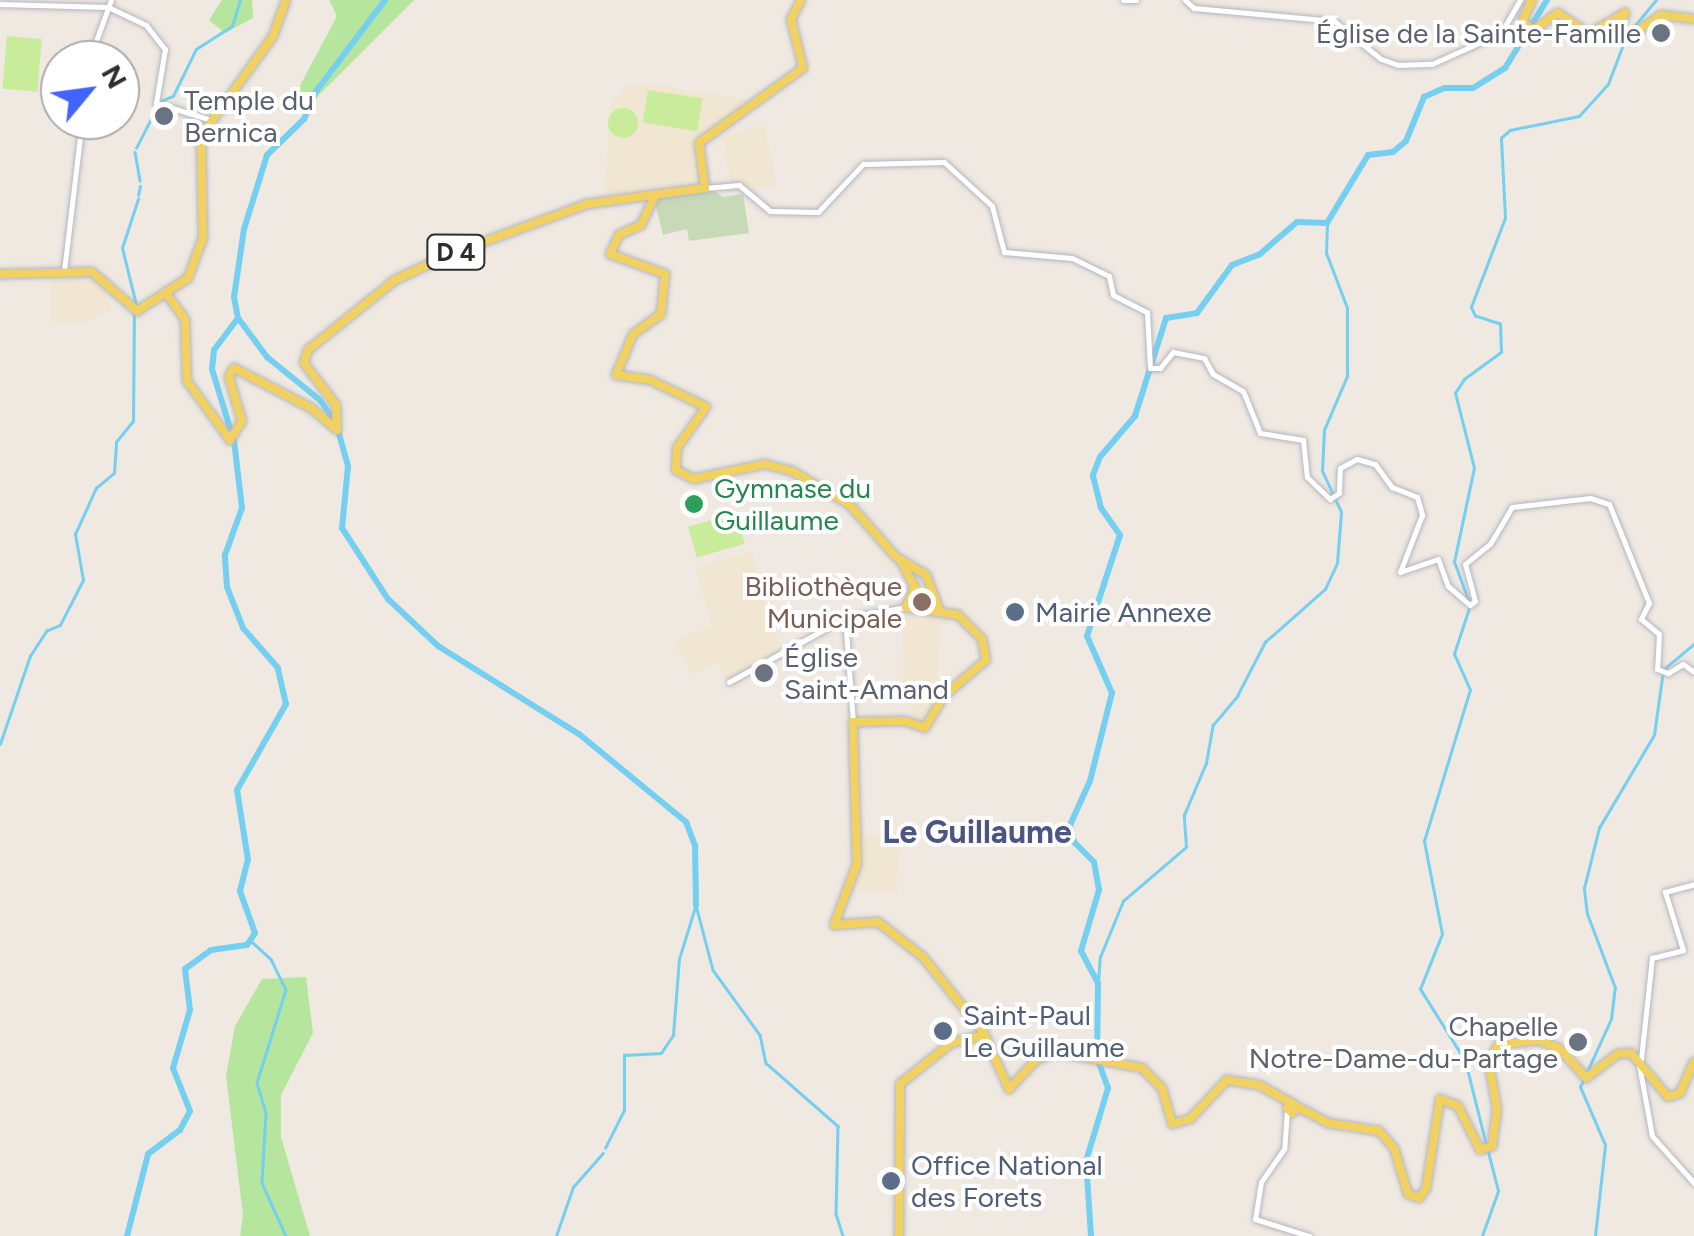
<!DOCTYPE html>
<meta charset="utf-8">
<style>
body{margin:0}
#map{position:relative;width:1694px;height:1236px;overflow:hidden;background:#efe9e1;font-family:Figtree,sans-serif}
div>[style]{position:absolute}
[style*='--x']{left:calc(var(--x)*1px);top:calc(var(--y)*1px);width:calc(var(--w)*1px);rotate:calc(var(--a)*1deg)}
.education>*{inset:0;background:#f0e6d1;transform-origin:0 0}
.green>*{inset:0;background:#b6e59e}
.cemetery>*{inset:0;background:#c8d9b8}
.pitch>*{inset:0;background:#c9ec9a;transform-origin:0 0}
.round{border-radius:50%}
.stream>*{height:2.5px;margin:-1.25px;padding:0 1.25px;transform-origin:1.25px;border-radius:1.25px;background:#75cff0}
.river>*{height:6px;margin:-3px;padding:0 3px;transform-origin:3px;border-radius:3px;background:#75cff0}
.roads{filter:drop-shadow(0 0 2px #b4b7c1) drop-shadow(0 0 2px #b4b7c1)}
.minor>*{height:5px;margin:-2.5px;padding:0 2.5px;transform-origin:2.5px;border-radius:2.5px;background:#fff}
.major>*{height:8px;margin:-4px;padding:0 4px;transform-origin:4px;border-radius:4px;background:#f2d163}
.dots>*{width:28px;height:28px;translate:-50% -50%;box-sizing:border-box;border:5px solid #fff;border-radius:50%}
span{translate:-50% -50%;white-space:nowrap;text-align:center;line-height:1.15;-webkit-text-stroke:8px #fff;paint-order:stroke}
.shield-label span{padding:2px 8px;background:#fff;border:2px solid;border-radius:8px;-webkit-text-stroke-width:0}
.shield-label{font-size:25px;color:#2e2e2e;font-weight:700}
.worship-label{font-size:28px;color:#5b616d}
.right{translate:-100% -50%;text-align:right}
.left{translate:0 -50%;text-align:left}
.leisure-label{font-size:28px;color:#27864d}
.education-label{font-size:28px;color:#785e54}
.service-label{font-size:28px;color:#4e5e75}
.quarter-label{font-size:32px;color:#4d5680;font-weight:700}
.north{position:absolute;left:40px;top:40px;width:100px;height:100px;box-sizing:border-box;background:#fff;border:2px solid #ababab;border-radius:50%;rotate:61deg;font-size:28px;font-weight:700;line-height:40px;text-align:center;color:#2e2e2e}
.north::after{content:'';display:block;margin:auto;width:35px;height:45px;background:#4264fb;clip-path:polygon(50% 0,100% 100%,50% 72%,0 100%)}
</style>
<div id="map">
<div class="education">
<i style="clip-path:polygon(647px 83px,759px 102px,697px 142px,699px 186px,605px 198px,610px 104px,626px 87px)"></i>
<i style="clip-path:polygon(764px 124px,777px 185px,753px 190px,730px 181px,723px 137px)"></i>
<i style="clip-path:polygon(91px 274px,99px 277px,112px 309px,80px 324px,51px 322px,50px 275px)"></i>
<i style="clip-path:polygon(751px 551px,781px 649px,727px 681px,719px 662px,694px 674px,672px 643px,712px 625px,695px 568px)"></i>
<i style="clip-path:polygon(904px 612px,950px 615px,950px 624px,938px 624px,937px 700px,923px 726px,911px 719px,912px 709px,902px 708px)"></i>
<i style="left:859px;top:834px;width:39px;height:58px;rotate:1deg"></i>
</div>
<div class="green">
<i style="clip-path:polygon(222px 0,252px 0,253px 18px,225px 33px,209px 20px)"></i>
<i style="clip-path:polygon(329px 0,414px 0,312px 102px,296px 93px,337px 16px)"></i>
<i style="clip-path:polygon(306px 977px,313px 1033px,281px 1095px,281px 1137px,310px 1236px,240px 1236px,243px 1215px,226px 1076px,235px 1026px,262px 979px)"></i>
</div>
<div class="cemetery">
<i style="clip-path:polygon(712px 190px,723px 197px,743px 194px,749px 233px,689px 241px,687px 229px,663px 235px,654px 199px)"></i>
</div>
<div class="pitch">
<i style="left:7px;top:36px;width:35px;height:53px;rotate:5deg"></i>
<i style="left:648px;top:90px;width:55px;height:33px;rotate:9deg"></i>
<i class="round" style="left:608px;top:108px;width:30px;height:30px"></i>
<i style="left:736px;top:513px;width:32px;height:50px;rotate:74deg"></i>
</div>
<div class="stream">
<i style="--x:1627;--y:35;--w:45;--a:-50.4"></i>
<i style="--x:161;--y:101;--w:13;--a:-23"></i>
<i style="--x:173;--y:96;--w:52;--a:-63.9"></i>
<i style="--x:196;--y:49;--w:43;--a:-32.6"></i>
<i style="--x:232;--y:26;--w:27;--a:-73"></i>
<i style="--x:136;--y:148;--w:46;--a:-62.9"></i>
<i style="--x:135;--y:152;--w:29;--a:80"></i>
<i style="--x:138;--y:195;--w:9;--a:-77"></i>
<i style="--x:136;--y:305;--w:59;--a:-103.8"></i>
<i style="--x:122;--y:248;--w:52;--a:-71.9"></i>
<i style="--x:1664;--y:669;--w:39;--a:-40"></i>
<i style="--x:0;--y:744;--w:93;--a:-71.2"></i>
<i style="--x:30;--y:656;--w:30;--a:-57"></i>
<i style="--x:46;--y:631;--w:15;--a:-23"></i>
<i style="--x:60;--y:625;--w:51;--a:-62.9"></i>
<i style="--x:83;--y:580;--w:47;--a:-99.9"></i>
<i style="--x:75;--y:534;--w:51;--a:-65.5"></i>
<i style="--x:96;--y:488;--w:23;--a:-40"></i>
<i style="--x:114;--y:473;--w:31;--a:-86"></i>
<i style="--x:116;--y:442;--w:27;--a:-51"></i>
<i style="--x:133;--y:421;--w:106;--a:-89.5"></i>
<i style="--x:696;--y:905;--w:67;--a:75.3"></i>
<i style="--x:713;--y:970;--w:80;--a:54.1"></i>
<i style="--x:760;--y:1035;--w:29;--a:78"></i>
<i style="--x:766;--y:1063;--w:96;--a:41.2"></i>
<i style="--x:838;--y:1126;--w:88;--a:91.3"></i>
<i style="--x:836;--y:1214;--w:23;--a:72"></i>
<i style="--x:251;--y:941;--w:27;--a:42"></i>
<i style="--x:271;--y:959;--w:34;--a:64"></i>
<i style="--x:286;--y:990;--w:97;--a:107.3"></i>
<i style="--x:257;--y:1083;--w:30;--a:73"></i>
<i style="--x:266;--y:1112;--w:71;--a:93.2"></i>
<i style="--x:262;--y:1183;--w:58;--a:65.6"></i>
<i style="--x:1098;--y:983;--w:26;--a:-86"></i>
<i style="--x:1100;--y:957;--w:61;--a:-67.7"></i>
<i style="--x:1123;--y:901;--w:83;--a:-40.6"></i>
<i style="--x:1186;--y:847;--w:32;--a:-94"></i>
<i style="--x:1184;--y:815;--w:56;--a:-67.1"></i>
<i style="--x:1206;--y:763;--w:39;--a:-80"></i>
<i style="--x:1213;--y:725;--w:38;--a:-50"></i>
<i style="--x:1237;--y:696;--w:61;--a:-62.6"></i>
<i style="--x:1265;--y:642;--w:80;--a:-41.5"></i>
<i style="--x:1325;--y:589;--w:29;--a:-65"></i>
<i style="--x:1337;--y:563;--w:51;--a:-85.5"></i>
<i style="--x:1341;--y:512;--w:45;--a:-114.9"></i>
<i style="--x:1322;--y:471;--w:41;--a:-87.2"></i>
<i style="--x:1324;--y:430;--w:59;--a:-66.9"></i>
<i style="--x:1347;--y:376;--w:68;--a:-90"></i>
<i style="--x:1347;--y:308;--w:59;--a:-110.9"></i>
<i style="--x:1326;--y:253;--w:30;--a:-88"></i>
<i style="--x:1486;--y:1145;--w:87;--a:-104"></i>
<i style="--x:1465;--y:1061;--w:85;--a:-122"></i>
<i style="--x:1420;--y:989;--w:59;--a:-68.2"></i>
<i style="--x:1442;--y:934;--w:95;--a:-101"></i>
<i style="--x:1424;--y:841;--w:158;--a:-73.1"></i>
<i style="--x:1470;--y:690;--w:39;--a:-114"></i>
<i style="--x:1454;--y:654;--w:52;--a:-71.9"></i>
<i style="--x:1470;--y:605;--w:46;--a:-110.4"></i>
<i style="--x:1454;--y:562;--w:96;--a:-78"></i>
<i style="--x:1474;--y:468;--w:77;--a:-104.2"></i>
<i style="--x:1455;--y:393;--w:17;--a:-57"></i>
<i style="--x:1464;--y:379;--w:46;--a:-36.1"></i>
<i style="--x:1501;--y:352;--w:28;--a:-92"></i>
<i style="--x:1500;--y:324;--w:26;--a:-162"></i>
<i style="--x:1475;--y:316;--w:10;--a:-114"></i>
<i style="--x:1471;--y:307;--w:95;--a:-69.1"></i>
<i style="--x:1505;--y:218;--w:80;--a:-92.9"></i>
<i style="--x:1501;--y:138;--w:12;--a:-42"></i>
<i style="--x:1510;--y:130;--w:70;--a:-11.5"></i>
<i style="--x:1579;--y:116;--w:43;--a:-47.8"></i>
<i style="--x:1608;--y:84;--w:45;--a:-69.1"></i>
<i style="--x:605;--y:1148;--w:42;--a:-63.4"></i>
<i style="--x:624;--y:1110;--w:55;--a:-90"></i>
<i style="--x:624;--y:1055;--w:37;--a:-3"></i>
<i style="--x:661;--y:1053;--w:22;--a:-56"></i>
<i style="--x:673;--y:1035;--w:76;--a:-85.5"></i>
<i style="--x:679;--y:959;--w:54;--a:-72.9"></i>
<i style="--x:556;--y:1236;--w:52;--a:-70.9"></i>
<i style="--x:573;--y:1187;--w:45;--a:-48.6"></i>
<i style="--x:1482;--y:1236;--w:48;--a:-70.4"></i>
<i style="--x:1498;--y:1191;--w:40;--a:-104.4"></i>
<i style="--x:1595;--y:1236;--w:92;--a:-83.7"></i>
<i style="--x:1605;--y:1145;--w:63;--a:-113.3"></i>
<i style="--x:1580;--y:1087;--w:75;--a:-65.5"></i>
<i style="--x:1611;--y:1019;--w:31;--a:-83"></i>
<i style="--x:1615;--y:988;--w:79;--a:-110.7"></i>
<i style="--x:1587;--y:914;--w:26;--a:-97"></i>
<i style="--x:1584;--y:888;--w:62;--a:-76"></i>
<i style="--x:1599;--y:828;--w:108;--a:-59.4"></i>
<i style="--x:1654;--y:735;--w:59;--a:-82.1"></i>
</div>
<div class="river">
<i style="--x:238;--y:318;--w:49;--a:53.4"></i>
<i style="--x:267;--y:357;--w:68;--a:39.1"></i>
<i style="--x:320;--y:400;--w:28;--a:55"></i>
<i style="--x:336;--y:423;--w:45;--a:74.4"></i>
<i style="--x:348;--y:466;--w:62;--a:95.5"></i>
<i style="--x:342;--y:528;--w:85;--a:57.1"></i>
<i style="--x:388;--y:599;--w:69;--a:43.2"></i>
<i style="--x:438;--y:646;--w:166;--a:32"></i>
<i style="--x:579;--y:734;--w:139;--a:39.4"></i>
<i style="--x:686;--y:822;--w:26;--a:69"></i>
<i style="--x:695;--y:846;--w:59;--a:89"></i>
<i style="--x:127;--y:1236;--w:85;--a:-75.6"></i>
<i style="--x:148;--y:1154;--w:40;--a:-37"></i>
<i style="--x:180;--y:1130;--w:21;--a:-62"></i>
<i style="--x:190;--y:1111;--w:46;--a:-111.6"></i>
<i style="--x:173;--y:1068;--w:60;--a:-73.7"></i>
<i style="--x:190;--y:1010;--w:41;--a:-97"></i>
<i style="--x:185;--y:969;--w:32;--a:-36"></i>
<i style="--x:211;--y:950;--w:36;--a:-8"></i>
<i style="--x:247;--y:945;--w:14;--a:-56"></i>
<i style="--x:255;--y:933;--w:45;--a:-109.7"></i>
<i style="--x:240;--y:891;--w:32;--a:-76"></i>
<i style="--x:248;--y:860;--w:71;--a:-98.9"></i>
<i style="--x:237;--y:790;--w:99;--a:-60.3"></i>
<i style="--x:286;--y:704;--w:37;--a:-103"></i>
<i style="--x:278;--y:668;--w:53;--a:-131.2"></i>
<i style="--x:243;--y:628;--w:44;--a:-111.3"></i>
<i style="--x:227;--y:587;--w:32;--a:-94"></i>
<i style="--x:225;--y:555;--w:50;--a:-70.1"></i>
<i style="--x:242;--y:508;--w:67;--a:-96.8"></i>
<i style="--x:234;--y:441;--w:75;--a:-107"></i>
<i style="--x:212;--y:369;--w:19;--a:-84"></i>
<i style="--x:214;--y:350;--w:40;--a:-53"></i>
<i style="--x:238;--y:318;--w:21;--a:-101"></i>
<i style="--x:234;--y:297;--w:69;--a:-81.6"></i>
<i style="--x:244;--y:229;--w:77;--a:-72.7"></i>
<i style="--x:267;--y:155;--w:52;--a:-44.2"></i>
<i style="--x:304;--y:119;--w:32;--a:-66"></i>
<i style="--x:317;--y:90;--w:113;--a:-52.9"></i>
<i style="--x:1091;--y:1236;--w:75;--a:-93.8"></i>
<i style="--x:1086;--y:1161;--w:76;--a:-73.2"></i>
<i style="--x:1108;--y:1088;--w:32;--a:-110"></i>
<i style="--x:1097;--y:1058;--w:75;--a:-89.2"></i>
<i style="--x:1098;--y:983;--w:36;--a:-118"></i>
<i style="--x:1081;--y:951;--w:64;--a:-73.6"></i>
<i style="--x:1099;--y:890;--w:28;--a:-100"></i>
<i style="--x:1094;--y:862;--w:28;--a:-135"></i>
<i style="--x:1074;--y:842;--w:17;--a:-103"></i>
<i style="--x:1070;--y:825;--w:48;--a:-65.6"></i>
<i style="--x:1090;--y:781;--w:91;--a:-76"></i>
<i style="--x:1112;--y:693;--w:62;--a:-113.7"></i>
<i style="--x:1087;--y:636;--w:106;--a:-71.9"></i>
<i style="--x:1120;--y:535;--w:33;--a:-125"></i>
<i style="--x:1101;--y:508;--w:34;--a:-104"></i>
<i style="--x:1093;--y:475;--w:19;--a:-69"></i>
<i style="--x:1100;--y:457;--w:54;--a:-49.5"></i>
<i style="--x:1135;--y:416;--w:103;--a:-72.4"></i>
<i style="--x:1166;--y:318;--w:31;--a:-9"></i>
<i style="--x:1197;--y:313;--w:59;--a:-53.9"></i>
<i style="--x:1232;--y:265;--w:30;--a:-21"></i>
<i style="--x:1260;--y:254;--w:49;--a:-40.9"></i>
<i style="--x:1297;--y:222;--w:30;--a:2"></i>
<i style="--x:1327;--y:223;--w:79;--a:-58.9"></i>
<i style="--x:1368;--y:155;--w:25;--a:-7"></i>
<i style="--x:1393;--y:152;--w:17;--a:-40"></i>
<i style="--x:1406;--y:141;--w:48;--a:-67.8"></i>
<i style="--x:1424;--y:97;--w:22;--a:-24"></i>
<i style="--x:1444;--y:88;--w:29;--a:0"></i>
<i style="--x:1473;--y:88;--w:38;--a:-32"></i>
<i style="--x:1505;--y:68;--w:80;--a:-58.3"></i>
</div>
<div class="roads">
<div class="minor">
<i style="--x:1123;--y:0;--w:13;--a:0"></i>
<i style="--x:1185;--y:0;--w:12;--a:42"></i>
<i style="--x:1194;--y:8;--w:141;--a:5.3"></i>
<i style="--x:1334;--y:21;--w:60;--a:39"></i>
<i style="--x:1381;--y:59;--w:18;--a:19"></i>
<i style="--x:1398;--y:65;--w:34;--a:-2"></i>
<i style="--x:1432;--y:64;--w:56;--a:-24.3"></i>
<i style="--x:1483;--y:41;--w:27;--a:-34"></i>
<i style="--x:1505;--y:26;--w:30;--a:-60"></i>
<i style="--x:0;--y:4;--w:108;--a:1.6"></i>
<i style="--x:108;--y:7;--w:42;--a:25.3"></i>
<i style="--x:146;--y:25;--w:31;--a:52"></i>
<i style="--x:165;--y:49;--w:55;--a:99.5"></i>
<i style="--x:156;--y:103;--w:54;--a:17.1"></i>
<i style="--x:89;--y:60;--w:64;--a:-69.9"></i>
<i style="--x:705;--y:188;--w:34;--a:-5"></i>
<i style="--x:739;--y:185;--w:40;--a:40"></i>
<i style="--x:770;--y:211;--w:48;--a:1.2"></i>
<i style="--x:818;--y:212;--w:66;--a:-46.8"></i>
<i style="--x:863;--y:164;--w:81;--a:-1.4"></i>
<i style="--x:944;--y:162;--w:65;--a:42.5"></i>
<i style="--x:992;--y:206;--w:48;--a:75.4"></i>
<i style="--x:1004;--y:252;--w:68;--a:5"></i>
<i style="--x:1072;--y:258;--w:41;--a:25.9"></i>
<i style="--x:1109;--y:276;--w:19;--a:78"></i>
<i style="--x:1113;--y:295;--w:38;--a:27"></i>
<i style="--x:1147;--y:312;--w:56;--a:86.9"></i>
<i style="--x:1150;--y:368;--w:10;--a:0"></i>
<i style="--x:1160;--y:368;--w:21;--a:-51"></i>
<i style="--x:1173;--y:352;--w:32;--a:11"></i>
<i style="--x:1204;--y:358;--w:18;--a:61"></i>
<i style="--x:1213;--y:374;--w:34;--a:30"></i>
<i style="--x:1243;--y:391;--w:45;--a:68"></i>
<i style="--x:1260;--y:433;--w:44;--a:9.2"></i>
<i style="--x:1303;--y:440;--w:37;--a:84"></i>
<i style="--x:1307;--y:477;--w:32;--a:44"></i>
<i style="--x:1330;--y:499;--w:11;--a:-34"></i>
<i style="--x:1339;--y:493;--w:25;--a:-88"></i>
<i style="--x:1340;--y:468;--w:19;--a:-28"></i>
<i style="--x:1357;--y:459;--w:19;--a:16"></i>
<i style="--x:1375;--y:464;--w:29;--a:54"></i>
<i style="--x:1392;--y:487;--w:27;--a:22"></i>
<i style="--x:1417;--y:497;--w:19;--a:74"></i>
<i style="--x:1422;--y:515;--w:61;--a:111.1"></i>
<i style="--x:1400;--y:572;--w:40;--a:-18.9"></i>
<i style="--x:1438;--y:559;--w:29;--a:70"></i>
<i style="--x:1448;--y:586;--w:29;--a:41"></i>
<i style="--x:1470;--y:605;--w:6;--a:-39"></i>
<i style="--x:1475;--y:601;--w:38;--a:-105"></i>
<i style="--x:1465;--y:564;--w:32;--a:-39"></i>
<i style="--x:1490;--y:544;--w:43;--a:-59.3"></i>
<i style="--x:1512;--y:507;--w:79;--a:-6.6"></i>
<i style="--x:1590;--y:498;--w:20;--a:18"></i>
<i style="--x:1609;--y:504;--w:107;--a:68"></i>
<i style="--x:1649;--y:603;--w:18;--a:117"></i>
<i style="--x:1641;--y:619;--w:23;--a:40"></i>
<i style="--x:1659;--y:634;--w:35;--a:93"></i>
<i style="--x:1657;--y:669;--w:12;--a:20"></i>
<i style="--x:1668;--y:673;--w:17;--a:-31"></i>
<i style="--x:1683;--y:664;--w:14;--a:36"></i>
<i style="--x:64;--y:271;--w:152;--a:-83.2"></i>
<i style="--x:845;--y:618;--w:104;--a:85.6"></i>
<i style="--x:729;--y:682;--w:132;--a:-28.9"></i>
<i style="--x:845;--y:618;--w:62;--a:-10.2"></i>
<i style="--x:1641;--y:1059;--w:102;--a:-83.8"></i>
<i style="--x:1652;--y:958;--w:32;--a:-14"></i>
<i style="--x:1683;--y:950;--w:61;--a:-107.2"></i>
<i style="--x:1665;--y:892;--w:30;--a:-15"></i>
<i style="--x:1639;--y:1065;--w:72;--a:79.6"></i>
<i style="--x:1652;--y:1136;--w:63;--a:48.2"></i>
<i style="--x:1287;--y:1110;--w:39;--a:94"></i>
<i style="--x:1284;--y:1149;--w:40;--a:124.9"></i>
<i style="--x:1261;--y:1182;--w:37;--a:99"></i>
<i style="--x:1255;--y:1219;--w:57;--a:17.5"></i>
</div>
<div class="major">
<i style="--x:1532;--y:0;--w:24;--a:114"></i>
<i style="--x:1522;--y:22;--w:14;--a:36"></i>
<i style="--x:1533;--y:30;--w:30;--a:-34"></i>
<i style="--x:1558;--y:13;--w:37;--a:34"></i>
<i style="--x:1589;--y:34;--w:42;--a:-30.3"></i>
<i style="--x:1625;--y:13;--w:21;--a:104"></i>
<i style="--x:1620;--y:33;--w:8;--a:45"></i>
<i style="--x:1626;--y:39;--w:42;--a:-34.4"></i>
<i style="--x:1661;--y:15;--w:33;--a:7"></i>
<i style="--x:655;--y:196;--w:32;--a:116"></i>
<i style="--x:641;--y:225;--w:24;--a:156"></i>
<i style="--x:619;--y:235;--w:21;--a:115"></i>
<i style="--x:610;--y:254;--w:59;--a:20"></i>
<i style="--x:665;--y:274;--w:40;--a:95.7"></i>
<i style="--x:661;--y:314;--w:34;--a:144"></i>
<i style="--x:633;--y:334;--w:44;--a:112.5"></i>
<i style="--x:616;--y:375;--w:34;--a:8"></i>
<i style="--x:650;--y:380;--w:62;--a:25.7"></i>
<i style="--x:706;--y:407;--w:50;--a:125.3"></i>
<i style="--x:677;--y:448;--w:22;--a:93"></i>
<i style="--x:676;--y:470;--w:20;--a:27"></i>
<i style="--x:694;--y:479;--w:73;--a:-11.9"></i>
<i style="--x:765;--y:464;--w:28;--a:15"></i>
<i style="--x:792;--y:471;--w:67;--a:30.4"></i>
<i style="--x:850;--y:505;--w:69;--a:48.5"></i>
<i style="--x:896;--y:557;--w:35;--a:31"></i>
<i style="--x:926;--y:575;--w:36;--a:69"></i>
<i style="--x:0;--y:274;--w:92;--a:-1.2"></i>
<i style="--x:92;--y:272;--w:60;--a:40.9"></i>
<i style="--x:137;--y:311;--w:61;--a:-32.9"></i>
<i style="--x:188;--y:278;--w:43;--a:-69.4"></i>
<i style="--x:203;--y:238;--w:102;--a:-91.1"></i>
<i style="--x:201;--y:136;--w:123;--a:-54.2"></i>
<i style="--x:273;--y:36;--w:38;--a:-70"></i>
<i style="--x:168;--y:296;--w:29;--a:54"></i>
<i style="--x:185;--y:319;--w:62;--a:88.2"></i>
<i style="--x:187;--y:381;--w:73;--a:53.9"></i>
<i style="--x:230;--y:440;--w:22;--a:-58"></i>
<i style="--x:242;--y:421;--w:46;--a:-106.5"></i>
<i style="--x:229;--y:377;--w:10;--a:-61"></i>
<i style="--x:234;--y:368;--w:87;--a:27.5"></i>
<i style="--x:311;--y:408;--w:34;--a:40"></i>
<i style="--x:337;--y:430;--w:25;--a:-92"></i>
<i style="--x:336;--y:405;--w:53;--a:-127.3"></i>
<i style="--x:304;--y:363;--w:14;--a:-73"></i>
<i style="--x:308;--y:350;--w:112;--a:-38.8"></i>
<i style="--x:395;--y:280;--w:62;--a:-24.9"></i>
<i style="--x:451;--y:254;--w:145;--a:-20.2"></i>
<i style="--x:587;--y:204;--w:119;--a:-7.7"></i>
<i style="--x:705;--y:188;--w:45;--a:-97.6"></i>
<i style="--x:699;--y:143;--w:128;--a:-35.8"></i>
<i style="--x:803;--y:68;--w:50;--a:-103.8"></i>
<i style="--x:791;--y:19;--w:21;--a:-62"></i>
<i style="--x:902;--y:563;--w:27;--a:62"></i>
<i style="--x:915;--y:587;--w:22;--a:114"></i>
<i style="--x:906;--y:607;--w:53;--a:8.7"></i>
<i style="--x:958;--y:615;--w:34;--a:45"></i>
<i style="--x:982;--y:639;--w:21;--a:79"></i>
<i style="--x:986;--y:660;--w:55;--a:139.4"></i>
<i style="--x:944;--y:696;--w:37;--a:121"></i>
<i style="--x:925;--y:728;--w:20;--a:-160"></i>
<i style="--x:906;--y:721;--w:53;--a:178.9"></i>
<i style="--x:853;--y:722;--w:142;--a:88.4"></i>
<i style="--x:857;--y:864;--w:65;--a:110.7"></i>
<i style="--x:834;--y:925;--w:44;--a:-3.9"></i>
<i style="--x:878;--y:922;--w:57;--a:37.9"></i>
<i style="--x:923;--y:957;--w:96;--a:51.3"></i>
<i style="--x:983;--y:1032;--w:63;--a:65.5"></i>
<i style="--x:1009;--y:1089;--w:40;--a:-47"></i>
<i style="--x:1036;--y:1060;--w:22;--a:-22"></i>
<i style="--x:1056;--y:1052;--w:87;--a:10.5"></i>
<i style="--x:1142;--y:1068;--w:28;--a:45"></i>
<i style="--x:1162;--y:1088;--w:37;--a:74"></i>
<i style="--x:1172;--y:1124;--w:19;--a:-16"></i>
<i style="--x:1190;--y:1119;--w:54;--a:-46.5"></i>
<i style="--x:1227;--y:1080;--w:32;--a:9"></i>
<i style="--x:1259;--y:1085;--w:38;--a:29"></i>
<i style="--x:1292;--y:1103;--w:7;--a:45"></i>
<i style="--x:1297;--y:1108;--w:7;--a:135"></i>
<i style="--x:1292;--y:1113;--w:7;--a:-135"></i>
<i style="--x:1287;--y:1108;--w:7;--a:-45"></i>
<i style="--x:1296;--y:1106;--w:36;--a:28"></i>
<i style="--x:1328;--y:1123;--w:52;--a:8.9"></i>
<i style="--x:1379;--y:1131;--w:23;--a:49"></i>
<i style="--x:1394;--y:1148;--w:48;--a:73.1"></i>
<i style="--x:1408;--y:1194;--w:12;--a:20"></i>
<i style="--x:1419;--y:1198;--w:11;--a:-52"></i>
<i style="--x:1426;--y:1189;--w:91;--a:-81.2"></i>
<i style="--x:1440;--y:1099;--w:19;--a:21"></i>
<i style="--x:1458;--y:1106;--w:49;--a:63.4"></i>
<i style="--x:1480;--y:1150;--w:13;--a:-18"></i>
<i style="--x:1492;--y:1146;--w:37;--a:-82"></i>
<i style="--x:1497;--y:1109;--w:46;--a:-100.1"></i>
<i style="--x:1489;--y:1064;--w:21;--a:-65"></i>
<i style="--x:1498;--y:1045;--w:41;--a:-7"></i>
<i style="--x:1539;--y:1040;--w:23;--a:23"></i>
<i style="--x:1560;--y:1049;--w:39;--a:48"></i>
<i style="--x:1586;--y:1078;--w:40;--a:-37"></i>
<i style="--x:1618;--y:1054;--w:13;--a:-4"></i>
<i style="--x:1631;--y:1053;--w:57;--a:49.9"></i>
<i style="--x:1668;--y:1097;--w:13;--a:-18"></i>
<i style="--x:1680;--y:1093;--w:34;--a:-66"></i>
<i style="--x:899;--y:1236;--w:152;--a:-89.6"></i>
<i style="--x:900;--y:1084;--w:65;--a:-38.8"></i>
<i style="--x:951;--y:1043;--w:35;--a:-13"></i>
</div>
</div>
<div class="dots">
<i style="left:1661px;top:33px;background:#6b7280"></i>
<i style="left:164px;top:116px;background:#6b7280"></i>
<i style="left:694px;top:504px;background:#2e9e5b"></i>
<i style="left:922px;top:602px;background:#8d6e63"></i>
<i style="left:1015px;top:612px;background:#5c6f8a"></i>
<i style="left:764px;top:673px;background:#6b7280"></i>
<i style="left:943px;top:1031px;background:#5c6f8a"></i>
<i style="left:1578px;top:1042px;background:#6b7280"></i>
<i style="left:891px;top:1181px;background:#5c6f8a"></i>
</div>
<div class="shield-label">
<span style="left:456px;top:252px">D 4</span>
</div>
<div class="worship-label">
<span class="right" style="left:1641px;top:33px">Église de la Sainte-Famille</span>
<span class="left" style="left:184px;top:116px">Temple du<br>Bernica</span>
<span class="left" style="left:784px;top:673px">Église<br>Saint-Amand</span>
<span class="right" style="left:1558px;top:1042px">Chapelle<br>Notre-Dame-du-Partage</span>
</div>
<div class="leisure-label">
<span class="left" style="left:714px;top:504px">Gymnase du<br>Guillaume</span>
</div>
<div class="education-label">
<span class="right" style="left:902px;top:602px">Bibliothèque<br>Municipale</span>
</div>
<div class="service-label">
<span class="left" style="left:1035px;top:612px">Mairie Annexe</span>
<span class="left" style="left:963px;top:1031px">Saint-Paul<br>Le Guillaume</span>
<span class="left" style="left:911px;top:1181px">Office National<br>des Forets</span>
</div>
<div class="quarter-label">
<span style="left:977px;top:832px">Le Guillaume</span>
</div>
<div class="north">N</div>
</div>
